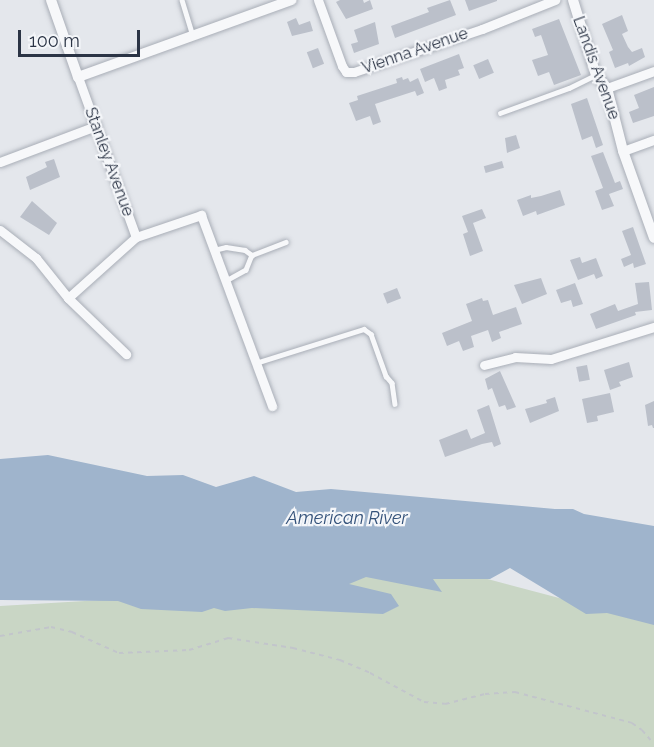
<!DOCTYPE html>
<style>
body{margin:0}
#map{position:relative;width:654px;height:747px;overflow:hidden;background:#e4e7ec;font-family:Raleway,sans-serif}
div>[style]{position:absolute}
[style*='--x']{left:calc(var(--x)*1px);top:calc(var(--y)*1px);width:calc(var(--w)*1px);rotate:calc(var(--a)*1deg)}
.green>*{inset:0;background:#c9d6c5}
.water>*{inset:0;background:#9fb4cc}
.building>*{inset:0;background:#bbc0ca;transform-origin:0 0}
.path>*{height:1.5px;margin-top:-0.75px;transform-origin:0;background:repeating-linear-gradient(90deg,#c2c5cb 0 4.5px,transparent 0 9px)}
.roads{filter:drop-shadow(0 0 2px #a9aeb7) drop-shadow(0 0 2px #a9aeb7)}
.service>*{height:4.5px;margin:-2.25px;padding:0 2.25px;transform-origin:2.25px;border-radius:2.25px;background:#f7f8fa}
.minor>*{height:9px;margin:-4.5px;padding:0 4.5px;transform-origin:4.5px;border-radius:4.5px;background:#f7f8fa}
.tertiary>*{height:10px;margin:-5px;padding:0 5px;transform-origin:5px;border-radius:5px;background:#f7f8fa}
span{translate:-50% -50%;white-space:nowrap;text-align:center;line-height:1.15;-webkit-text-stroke:4.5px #f4f6f9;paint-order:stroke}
.street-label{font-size:16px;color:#2b3445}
.water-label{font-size:18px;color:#34527a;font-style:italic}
.scale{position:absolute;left:18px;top:30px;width:122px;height:27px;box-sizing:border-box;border:3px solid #2b3445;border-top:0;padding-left:8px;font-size:18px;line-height:21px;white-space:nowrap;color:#2b3445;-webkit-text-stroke:4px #f4f6f9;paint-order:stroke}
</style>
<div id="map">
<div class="green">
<i style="clip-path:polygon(310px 569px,465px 573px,654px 623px,654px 747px,0 747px,0 606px,153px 597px)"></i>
</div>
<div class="water">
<i style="clip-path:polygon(48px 455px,147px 476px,183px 475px,216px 487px,254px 476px,296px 492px,331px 489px,555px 509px,573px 509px,584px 514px,654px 526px,654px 625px,607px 613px,586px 614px,510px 568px,490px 579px,433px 579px,442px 592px,366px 577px,349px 584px,391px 594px,399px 606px,383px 614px,252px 608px,225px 611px,214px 608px,202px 612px,141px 609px,118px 601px,0 600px,0 459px)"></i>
</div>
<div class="building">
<i style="clip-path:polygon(340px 0,363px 0,364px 3px,370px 0,373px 9px,346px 19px,336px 2px)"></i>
<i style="clip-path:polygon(450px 0,456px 15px,395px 38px,391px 26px,429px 12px,427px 8px)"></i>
<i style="clip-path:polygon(465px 0,497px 0,497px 1px,469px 11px)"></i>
<i style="clip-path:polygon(622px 15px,628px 31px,622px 34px,628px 47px,632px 52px,642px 48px,645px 57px,629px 66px,628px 63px,615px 68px,609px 52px,613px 50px,602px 24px)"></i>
<i style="clip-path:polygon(296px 18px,299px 25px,310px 21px,313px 31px,292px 36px,287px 22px)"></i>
<i style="clip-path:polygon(559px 19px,581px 75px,554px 85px,549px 72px,538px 76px,532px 60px,548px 55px,541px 35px,535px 37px,532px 29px)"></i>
<i style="clip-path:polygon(375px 22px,379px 44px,354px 53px,351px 44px,358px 42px,354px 30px)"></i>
<i style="left:318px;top:48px;width:17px;height:12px;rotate:69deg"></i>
<i style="clip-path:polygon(459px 54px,464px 68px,458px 70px,460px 75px,445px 80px,447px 88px,439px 91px,434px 78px,425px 82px,420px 69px)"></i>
<i style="left:488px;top:59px;width:15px;height:16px;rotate:67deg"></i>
<i style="clip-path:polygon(402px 77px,403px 80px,408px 78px,410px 82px,418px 78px,424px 93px,417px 96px,415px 91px,375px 104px,381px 122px,373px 125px,370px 116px,356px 121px,349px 103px,358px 100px,357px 96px,397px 83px,396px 79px)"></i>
<i style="clip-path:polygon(654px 87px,654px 116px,633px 123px,629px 112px,639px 108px,634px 95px)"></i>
<i style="clip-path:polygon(587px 98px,603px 145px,596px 148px,592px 136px,582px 140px,571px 104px)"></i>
<i style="clip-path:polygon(516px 135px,520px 148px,507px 153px,505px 138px)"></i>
<i style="clip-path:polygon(603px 152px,615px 183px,620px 181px,623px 189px,609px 194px,614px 206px,602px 210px,595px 191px,603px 188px,591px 156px)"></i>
<i style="clip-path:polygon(54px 159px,60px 177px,30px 190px,26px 177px,47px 167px,45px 162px)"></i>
<i style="left:502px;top:161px;width:7px;height:19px;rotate:74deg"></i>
<i style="clip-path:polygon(560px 190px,565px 205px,537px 215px,536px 211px,523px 216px,517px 200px,531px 195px,531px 198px,541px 196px)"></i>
<i style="clip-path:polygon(32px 201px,57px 223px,49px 235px,20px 217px)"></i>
<i style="clip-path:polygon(482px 209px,486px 218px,473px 223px,483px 251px,470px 256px,463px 234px,468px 232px,462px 216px)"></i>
<i style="clip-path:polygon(633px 227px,646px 264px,634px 268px,633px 263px,624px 267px,621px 259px,631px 255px,622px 231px)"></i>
<i style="clip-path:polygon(580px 257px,582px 263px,596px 258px,603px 276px,596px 279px,594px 274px,578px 280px,570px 260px)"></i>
<i style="clip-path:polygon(541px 278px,547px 294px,522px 304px,514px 285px)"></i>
<i style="clip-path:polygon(649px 282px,652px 310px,635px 312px,636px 315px,596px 329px,590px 314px,615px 304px,618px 311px,638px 304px,635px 283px)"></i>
<i style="clip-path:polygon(575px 283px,583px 304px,573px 307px,571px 300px,561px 303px,556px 290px)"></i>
<i style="left:397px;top:288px;width:11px;height:15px;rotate:68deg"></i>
<i style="clip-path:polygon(482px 298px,483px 301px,488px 300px,493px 315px,516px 307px,522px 324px,499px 332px,501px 338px,492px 342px,488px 330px,471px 336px,474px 347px,463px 351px,459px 341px,447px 346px,442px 333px,472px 321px,466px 304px)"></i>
<i style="clip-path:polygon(629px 362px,633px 377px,619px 382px,621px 386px,610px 390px,604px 370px)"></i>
<i style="left:587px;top:365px;width:15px;height:11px;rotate:79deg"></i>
<i style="clip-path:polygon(500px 371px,516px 407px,507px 410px,505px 405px,499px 407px,492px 388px,488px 390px,485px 379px)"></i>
<i style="clip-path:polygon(610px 393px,614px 412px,597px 416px,598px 421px,587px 423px,582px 399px)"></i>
<i style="clip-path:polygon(555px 397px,559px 411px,530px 423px,525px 409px,547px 403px,546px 400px)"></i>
<i style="clip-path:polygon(654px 401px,654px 428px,653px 428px,652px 425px,648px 426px,645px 405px)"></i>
<i style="clip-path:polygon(489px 405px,501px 444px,494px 447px,492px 442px,482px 444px,445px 457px,439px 440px,467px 429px,471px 439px,485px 433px,477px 410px)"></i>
</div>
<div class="path">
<i style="--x:0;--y:636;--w:52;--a:-10"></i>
<i style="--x:51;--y:627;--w:22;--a:13"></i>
<i style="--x:72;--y:632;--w:51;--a:24.1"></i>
<i style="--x:119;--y:653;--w:70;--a:-2.5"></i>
<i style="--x:189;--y:650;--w:41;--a:-17.1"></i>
<i style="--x:228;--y:638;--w:66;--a:8.7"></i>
<i style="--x:293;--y:648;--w:49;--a:14.3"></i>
<i style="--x:340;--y:660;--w:33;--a:23"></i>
<i style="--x:370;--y:673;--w:61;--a:28.2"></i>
<i style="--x:424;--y:702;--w:21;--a:5"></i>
<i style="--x:445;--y:704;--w:41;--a:-14"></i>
<i style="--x:485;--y:694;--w:30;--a:-4"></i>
<i style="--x:515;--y:692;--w:121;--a:14.8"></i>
<i style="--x:632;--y:723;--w:12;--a:35"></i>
<i style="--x:642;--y:730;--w:18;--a:49"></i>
</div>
<div class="roads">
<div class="service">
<i style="--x:182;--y:0;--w:37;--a:73"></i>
<i style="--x:500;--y:113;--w:73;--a:-19.9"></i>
<i style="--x:569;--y:88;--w:30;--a:-26"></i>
<i style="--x:214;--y:250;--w:12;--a:-14"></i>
<i style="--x:226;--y:247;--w:19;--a:9"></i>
<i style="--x:245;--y:250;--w:9;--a:36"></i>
<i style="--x:252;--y:255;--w:16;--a:112"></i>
<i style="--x:246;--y:270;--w:23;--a:151"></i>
<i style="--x:252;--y:255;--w:36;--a:-21"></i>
<i style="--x:256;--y:363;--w:113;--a:-17.5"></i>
<i style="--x:364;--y:329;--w:9;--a:36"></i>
<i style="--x:371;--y:334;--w:45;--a:70.3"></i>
<i style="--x:386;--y:376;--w:9;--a:49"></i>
<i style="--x:392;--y:383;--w:21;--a:82"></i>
</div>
<div class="minor">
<i style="--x:318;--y:0;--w:70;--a:70"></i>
<i style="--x:342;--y:66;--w:7;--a:56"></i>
<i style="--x:346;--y:72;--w:8;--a:0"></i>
<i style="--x:354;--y:72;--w:135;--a:-18.6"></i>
<i style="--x:482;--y:29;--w:79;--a:-21.7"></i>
<i style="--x:78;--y:77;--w:170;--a:70.1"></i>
<i style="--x:607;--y:88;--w:50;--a:-19.9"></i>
<i style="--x:623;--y:151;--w:33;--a:-20"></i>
<i style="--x:0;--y:162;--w:103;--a:-20.6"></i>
<i style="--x:0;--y:230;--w:46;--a:37.9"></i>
<i style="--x:36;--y:258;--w:51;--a:51.3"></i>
<i style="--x:68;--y:298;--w:81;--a:44"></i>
<i style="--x:68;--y:298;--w:91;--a:-41.9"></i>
<i style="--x:136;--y:237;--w:69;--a:-18.7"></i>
<i style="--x:201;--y:215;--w:204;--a:69.6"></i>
<i style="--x:484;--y:365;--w:32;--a:-14"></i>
<i style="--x:515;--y:357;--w:36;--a:3"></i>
<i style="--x:551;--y:359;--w:108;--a:-17.3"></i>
</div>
<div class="tertiary">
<i style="--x:51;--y:0;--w:82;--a:70.7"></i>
<i style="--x:78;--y:77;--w:227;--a:-19.8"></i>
<i style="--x:573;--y:0;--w:78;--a:73"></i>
<i style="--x:596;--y:75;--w:17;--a:50"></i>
<i style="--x:607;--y:88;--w:65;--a:75.7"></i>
<i style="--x:623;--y:151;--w:92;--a:70.4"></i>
</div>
</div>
<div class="street-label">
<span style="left:415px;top:51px;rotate:-19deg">Vienna Avenue</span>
<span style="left:596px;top:68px;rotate:70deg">Landis Avenue</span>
<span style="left:109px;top:162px;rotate:70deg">Stanley Avenue</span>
</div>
<div class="water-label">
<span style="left:347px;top:518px">American River</span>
</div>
<div class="scale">100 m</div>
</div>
